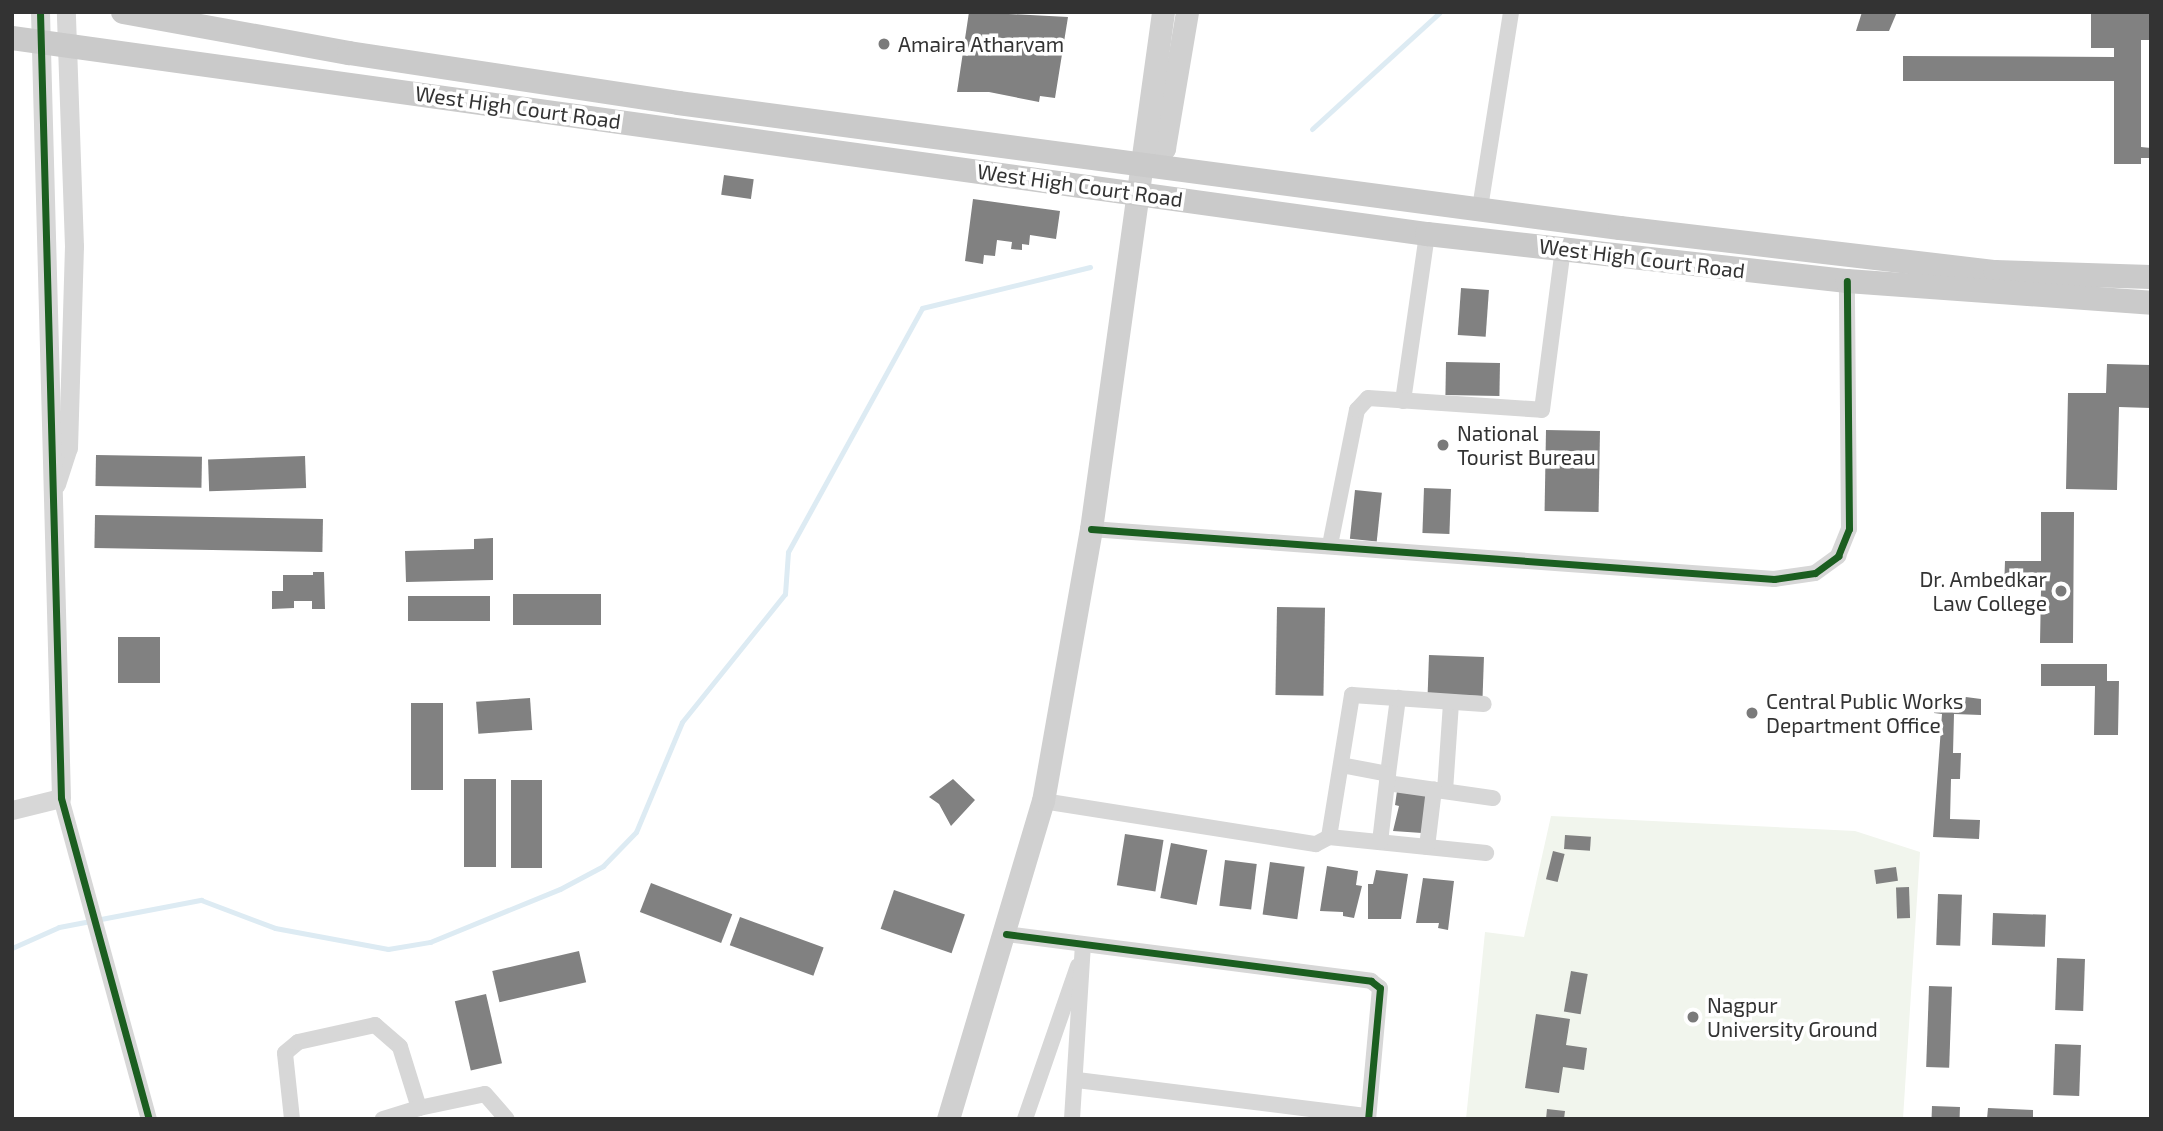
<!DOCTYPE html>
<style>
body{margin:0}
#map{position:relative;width:2163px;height:1131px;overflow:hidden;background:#fff;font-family:"Exo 2",sans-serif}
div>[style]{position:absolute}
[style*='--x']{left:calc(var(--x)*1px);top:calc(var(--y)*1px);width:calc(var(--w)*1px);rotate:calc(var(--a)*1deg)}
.green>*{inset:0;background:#f1f5ed}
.stream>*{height:5px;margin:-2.5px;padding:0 2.5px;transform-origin:2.5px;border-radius:2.5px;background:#ddebf3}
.building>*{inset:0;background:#818181;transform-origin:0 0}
.minor>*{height:16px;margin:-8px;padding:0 8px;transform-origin:8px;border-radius:8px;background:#d7d7d7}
.tertiary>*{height:19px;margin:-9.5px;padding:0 9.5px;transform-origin:9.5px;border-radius:9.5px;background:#d7d7d7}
.secondary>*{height:23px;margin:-11.5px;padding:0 11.5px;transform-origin:11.5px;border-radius:11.5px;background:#d0d0d0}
.primary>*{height:24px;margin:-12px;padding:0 12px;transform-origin:12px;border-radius:12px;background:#cacaca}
.cycleway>*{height:7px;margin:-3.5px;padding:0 3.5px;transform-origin:3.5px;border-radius:3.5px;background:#1b5e20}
.dots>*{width:19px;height:19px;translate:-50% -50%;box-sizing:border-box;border:4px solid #fff;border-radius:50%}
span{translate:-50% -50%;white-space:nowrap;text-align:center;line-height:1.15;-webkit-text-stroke:7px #fff;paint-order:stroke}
.poi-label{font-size:21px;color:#333}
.left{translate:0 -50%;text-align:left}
.right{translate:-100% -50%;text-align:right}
.street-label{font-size:21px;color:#333}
.frame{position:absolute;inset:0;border:14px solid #333;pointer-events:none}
</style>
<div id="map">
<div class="green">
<i style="clip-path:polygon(1551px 816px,1855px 831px,1920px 852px,1903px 1119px,1466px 1119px,1485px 932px,1524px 937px)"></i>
</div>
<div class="stream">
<i style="--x:1312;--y:129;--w:173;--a:-42.4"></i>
<i style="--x:12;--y:948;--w:51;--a:-24.1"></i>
<i style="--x:59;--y:927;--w:145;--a:-10.8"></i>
<i style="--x:201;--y:900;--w:79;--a:20.7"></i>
<i style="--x:275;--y:928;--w:115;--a:10.5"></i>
<i style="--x:388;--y:949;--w:43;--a:-9.5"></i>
<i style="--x:430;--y:942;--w:140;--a:-22.2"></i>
<i style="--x:560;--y:889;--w:49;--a:-28.1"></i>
<i style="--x:603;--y:866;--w:47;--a:-45.9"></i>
<i style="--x:636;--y:832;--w:119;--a:-67.3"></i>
<i style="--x:682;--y:722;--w:164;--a:-51.2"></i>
<i style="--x:785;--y:594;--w:42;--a:-85.9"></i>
<i style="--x:788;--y:552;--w:278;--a:-61.2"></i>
<i style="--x:922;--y:308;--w:173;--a:-13.7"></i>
</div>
<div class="building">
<i style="clip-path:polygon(969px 12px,1068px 17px,1055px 98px,1040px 96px,1039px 102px,989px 92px,957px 92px)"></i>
<i style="clip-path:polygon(1862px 12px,1897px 12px,1889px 31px,1856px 31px)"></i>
<i style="clip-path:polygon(2091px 12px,2151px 12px,2151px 40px,2141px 40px,2141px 147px,2151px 148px,2151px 158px,2141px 158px,2141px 164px,2114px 164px,2114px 81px,1903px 81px,1903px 56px,2114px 57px,2114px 48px,2091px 48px)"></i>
<i style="left:724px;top:175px;width:30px;height:20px;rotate:8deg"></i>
<i style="clip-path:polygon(973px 199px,1060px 211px,1056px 239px,1030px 235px,1029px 245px,1022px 244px,1022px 250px,1011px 249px,1012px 242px,997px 240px,995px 256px,984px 255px,983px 264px,965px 261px)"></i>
<i style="left:1461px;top:288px;width:28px;height:47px;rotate:4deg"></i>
<i style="left:1446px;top:362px;width:54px;height:33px;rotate:1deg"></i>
<i style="clip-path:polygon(2107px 364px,2151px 365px,2151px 408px,2119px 407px,2117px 490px,2066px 489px,2068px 393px,2106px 393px)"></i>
<i style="left:1546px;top:430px;width:54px;height:81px;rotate:1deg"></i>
<i style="left:96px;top:455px;width:106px;height:31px;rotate:1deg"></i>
<i style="left:305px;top:456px;width:32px;height:97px;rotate:88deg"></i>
<i style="left:1424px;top:488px;width:27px;height:45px;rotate:2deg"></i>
<i style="left:1355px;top:490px;width:27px;height:49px;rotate:6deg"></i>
<i style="clip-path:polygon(2041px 512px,2074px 512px,2073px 643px,2040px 643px,2041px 590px,2004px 590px,2005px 561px,2041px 561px)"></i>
<i style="left:95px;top:515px;width:228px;height:33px;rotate:1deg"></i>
<i style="clip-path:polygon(493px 538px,493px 580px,406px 582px,405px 551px,474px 549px,474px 539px)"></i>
<i style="clip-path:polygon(313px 572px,324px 572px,325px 609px,312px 609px,312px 601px,294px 601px,294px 608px,272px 609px,272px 591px,283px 591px,283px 575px,313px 575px)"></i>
<i style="left:513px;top:594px;width:88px;height:31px"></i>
<i style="left:490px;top:596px;width:25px;height:82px;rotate:90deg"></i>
<i style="left:1277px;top:607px;width:48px;height:88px;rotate:1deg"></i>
<i style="left:118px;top:637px;width:42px;height:46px"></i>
<i style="left:1429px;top:655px;width:55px;height:39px;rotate:2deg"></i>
<i style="clip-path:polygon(2041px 664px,2107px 664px,2107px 681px,2119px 681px,2118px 735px,2094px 735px,2095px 686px,2041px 686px)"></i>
<i style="clip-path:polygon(1943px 694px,1981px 699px,1981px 715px,1954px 714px,1953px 753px,1961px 753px,1960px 779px,1951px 779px,1950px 819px,1980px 820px,1979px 839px,1933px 837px,1942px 714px,1934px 713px,1934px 697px)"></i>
<i style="left:530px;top:698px;width:32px;height:54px;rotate:86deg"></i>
<i style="left:411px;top:703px;width:32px;height:87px"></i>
<i style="left:496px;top:779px;width:88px;height:32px;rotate:90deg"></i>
<i style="clip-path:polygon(953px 779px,975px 800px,951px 826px,939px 804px,929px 797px)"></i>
<i style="left:511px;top:780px;width:31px;height:88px"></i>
<i style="clip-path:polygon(1397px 791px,1426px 795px,1422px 833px,1393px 831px,1399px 806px,1395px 805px)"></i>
<i style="left:1125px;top:834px;width:39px;height:52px;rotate:9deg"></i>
<i style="left:1565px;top:835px;width:26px;height:14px;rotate:4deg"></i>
<i style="left:1171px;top:843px;width:37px;height:56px;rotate:11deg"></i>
<i style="left:1553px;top:851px;width:12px;height:29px;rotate:14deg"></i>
<i style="left:1225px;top:860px;width:32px;height:46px;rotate:7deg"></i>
<i style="left:1270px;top:862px;width:35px;height:53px;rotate:8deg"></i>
<i style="clip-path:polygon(1327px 866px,1358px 871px,1356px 885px,1362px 886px,1354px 918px,1343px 916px,1343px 912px,1320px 911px)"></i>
<i style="left:1896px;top:867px;width:14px;height:22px;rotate:82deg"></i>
<i style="clip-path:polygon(1376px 870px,1408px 874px,1401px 919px,1368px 919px,1368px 884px,1373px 884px)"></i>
<i style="clip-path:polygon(1423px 878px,1454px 881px,1448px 930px,1438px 928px,1439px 923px,1416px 923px)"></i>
<i style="left:651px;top:883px;width:87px;height:31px;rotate:21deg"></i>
<i style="left:1909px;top:887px;width:31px;height:13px;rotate:88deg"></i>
<i style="left:894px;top:890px;width:75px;height:41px;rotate:19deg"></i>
<i style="left:1938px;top:894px;width:24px;height:51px;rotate:2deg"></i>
<i style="left:1993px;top:913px;width:53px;height:32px;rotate:2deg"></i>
<i style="left:740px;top:917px;width:89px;height:30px;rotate:20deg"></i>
<i style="left:579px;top:951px;width:32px;height:89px;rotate:77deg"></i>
<i style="left:2057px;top:958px;width:28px;height:52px;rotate:2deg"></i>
<i style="left:1571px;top:971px;width:17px;height:41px;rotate:10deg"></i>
<i style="left:1929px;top:986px;width:23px;height:81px;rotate:2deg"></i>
<i style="left:486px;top:994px;width:71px;height:32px;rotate:77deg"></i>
<i style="clip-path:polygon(1536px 1014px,1570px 1019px,1566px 1045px,1587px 1048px,1584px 1070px,1563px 1067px,1559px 1093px,1525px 1088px)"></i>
<i style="left:2055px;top:1044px;width:26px;height:51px;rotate:2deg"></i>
<i style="left:1932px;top:1106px;width:28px;height:13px;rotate:2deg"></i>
<i style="clip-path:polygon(1988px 1108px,2033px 1110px,2033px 1119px,1987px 1119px)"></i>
<i style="clip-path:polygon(1547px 1109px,1565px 1111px,1564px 1119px,1546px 1119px)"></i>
</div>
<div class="minor">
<i style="--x:1480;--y:208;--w:198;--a:-81"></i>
<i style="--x:1403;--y:401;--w:169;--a:-81.8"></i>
<i style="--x:1091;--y:529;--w:685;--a:4.19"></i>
<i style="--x:1774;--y:579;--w:41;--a:-8.3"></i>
<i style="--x:1815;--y:573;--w:29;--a:-36"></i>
<i style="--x:1838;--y:556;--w:29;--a:-68"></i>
<i style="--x:1849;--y:529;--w:248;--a:-90.5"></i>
<i style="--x:1330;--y:545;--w:138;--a:-78.7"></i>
<i style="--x:1357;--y:410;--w:16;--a:-47"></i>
<i style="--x:1368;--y:398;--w:174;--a:3.9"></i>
<i style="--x:1542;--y:410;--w:162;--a:-82.6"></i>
<i style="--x:1341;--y:765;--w:48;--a:10.8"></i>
<i style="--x:1388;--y:774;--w:77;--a:-82.5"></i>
<i style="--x:1387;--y:783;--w:107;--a:8.1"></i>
<i style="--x:1445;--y:791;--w:89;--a:-86.1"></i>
<i style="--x:61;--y:798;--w:333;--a:74.7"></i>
<i style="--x:1043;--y:801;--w:276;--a:9"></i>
<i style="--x:1316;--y:844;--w:15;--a:-28"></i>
<i style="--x:1329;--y:837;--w:158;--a:5.8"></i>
<i style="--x:1329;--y:837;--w:144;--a:-80.8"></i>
<i style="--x:1352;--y:695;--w:132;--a:3.9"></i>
<i style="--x:1380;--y:842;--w:68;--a:-83.3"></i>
<i style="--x:1427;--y:847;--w:58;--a:-83.1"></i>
<i style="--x:1006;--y:934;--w:368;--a:7.3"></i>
<i style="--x:1371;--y:981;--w:11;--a:38"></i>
<i style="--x:1380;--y:988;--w:132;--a:95.2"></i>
<i style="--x:1077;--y:1080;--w:293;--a:7.1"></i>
<i style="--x:419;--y:1108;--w:67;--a:-12"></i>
<i style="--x:485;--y:1094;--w:33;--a:49"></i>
<i style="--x:292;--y:1119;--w:66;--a:-96.1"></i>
<i style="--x:285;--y:1053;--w:17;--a:-40"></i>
<i style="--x:298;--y:1042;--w:79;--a:-12.4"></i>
<i style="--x:375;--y:1025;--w:33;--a:41"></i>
<i style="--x:400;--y:1047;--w:64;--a:72.7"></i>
<i style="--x:419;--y:1108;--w:38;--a:163"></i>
<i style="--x:1025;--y:1119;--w:162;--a:-70.9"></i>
<i style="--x:1072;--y:1119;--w:174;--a:-86.4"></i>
</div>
<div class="tertiary">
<i style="--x:56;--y:484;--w:38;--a:-72"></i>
<i style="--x:68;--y:448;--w:202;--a:-88.3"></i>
<i style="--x:74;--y:246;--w:234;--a:-92"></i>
<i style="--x:12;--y:810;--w:50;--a:-13.8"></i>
<i style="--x:61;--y:798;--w:786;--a:-91.53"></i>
</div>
<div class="secondary">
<i style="--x:1144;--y:161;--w:24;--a:-33"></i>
<i style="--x:1164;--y:148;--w:138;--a:-80.4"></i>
<i style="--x:948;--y:1119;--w:332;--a:-73.4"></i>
<i style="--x:1043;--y:801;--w:276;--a:-80"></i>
<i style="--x:1091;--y:529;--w:522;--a:-82.07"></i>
</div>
<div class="primary">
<i style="--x:123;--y:12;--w:230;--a:10.3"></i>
<i style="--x:349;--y:53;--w:333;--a:8.6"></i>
<i style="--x:678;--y:103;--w:950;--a:7.56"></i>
<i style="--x:1620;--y:228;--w:378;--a:6.7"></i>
<i style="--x:1995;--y:272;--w:156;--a:1.8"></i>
<i style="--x:12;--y:38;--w:1429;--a:7.89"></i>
<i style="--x:1427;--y:234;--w:423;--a:6.4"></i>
<i style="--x:1847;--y:281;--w:305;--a:4.1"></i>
</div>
<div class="cycleway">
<i style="--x:40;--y:12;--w:786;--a:88.47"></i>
<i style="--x:61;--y:798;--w:333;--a:74.7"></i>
<i style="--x:1091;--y:529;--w:685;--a:4.19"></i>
<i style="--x:1774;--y:579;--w:41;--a:-8.3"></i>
<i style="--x:1815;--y:573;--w:29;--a:-36"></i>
<i style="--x:1838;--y:556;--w:29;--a:-68"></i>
<i style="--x:1849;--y:529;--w:248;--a:-90.5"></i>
<i style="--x:1006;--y:934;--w:368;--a:7.3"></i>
<i style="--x:1371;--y:981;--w:11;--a:38"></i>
<i style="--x:1380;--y:988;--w:132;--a:95.2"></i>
</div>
<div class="dots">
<i style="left:884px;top:44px;background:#7a7a7a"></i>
<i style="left:1443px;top:445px;background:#7a7a7a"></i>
<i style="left:2061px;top:591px;background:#7a7a7a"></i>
<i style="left:1752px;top:713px;background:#7a7a7a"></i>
<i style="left:1693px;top:1017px;background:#7a7a7a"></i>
</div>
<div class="poi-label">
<span class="left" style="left:898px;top:44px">Amaira Atharvam</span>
<span class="left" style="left:1457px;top:445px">National<br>Tourist Bureau</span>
<span class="right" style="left:2047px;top:591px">Dr. Ambedkar<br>Law College</span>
<span class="left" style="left:1766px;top:713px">Central Public Works<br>Department Office</span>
<span class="left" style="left:1707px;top:1017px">Nagpur<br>University Ground</span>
</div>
<div class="street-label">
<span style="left:518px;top:107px;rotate:8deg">West High Court Road</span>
<span style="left:1080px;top:185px;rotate:8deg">West High Court Road</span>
<span style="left:1642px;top:258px;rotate:7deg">West High Court Road</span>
</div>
<div class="frame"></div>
</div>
